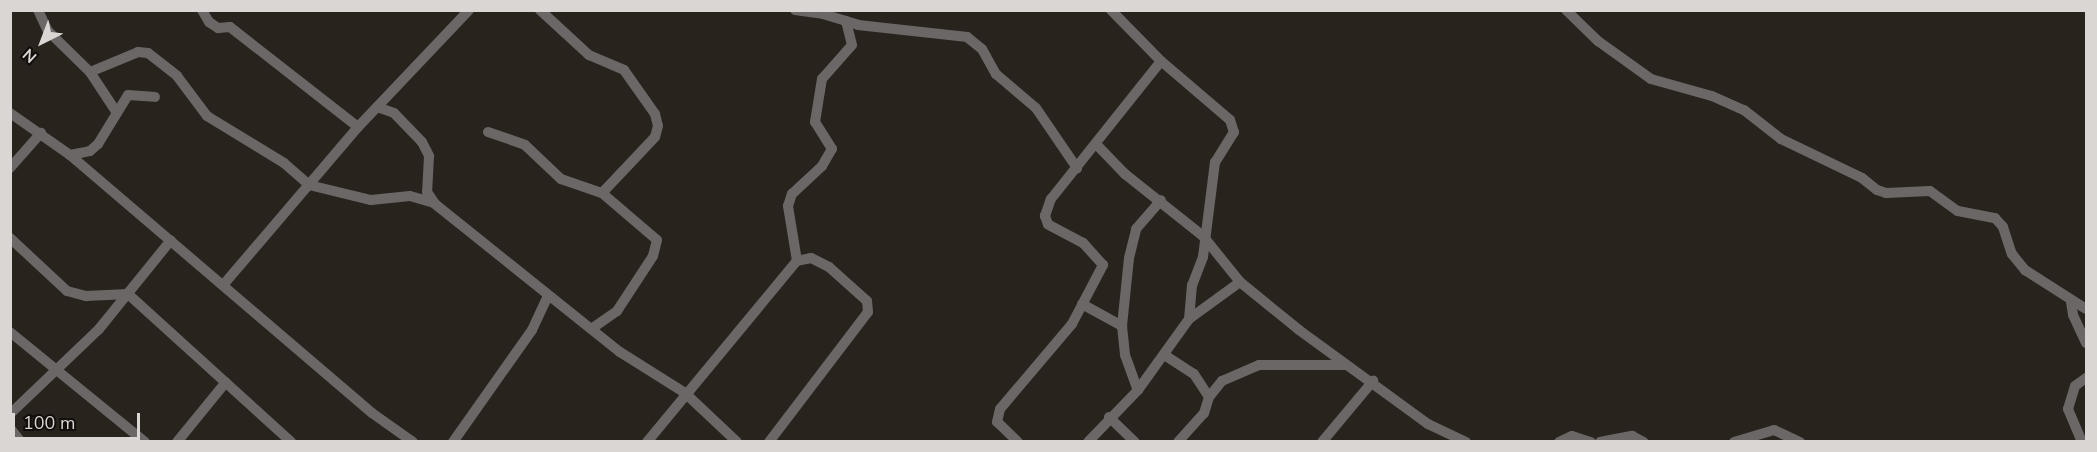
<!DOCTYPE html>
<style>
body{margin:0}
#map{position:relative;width:2097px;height:452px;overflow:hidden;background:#29231e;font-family:"Nunito Sans",sans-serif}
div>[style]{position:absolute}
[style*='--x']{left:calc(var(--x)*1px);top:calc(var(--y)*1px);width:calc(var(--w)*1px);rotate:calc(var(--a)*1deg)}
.minor>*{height:10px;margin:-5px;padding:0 5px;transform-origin:5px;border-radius:5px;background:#6b6767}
span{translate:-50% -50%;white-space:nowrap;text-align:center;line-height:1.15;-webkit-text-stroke:6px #100d0b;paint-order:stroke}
.frame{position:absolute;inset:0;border:12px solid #dad6d3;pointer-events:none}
.north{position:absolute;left:12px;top:12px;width:60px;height:60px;-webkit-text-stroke:4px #100d0b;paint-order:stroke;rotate:222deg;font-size:16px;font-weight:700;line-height:24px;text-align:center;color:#dad6d3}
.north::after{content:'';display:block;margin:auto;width:21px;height:27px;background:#dad6d3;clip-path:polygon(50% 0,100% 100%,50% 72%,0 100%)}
.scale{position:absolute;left:12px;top:413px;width:128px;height:27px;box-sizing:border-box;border:3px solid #dad6d3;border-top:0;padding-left:8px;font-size:18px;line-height:21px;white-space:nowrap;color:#dad6d3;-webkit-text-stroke:4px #100d0b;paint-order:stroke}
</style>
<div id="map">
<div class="minor">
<i style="--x:38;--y:10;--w:23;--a:65"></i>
<i style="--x:48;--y:31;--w:59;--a:44.3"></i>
<i style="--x:90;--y:72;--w:49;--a:56.6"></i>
<i style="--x:202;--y:10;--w:14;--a:60"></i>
<i style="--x:209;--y:22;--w:11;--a:34"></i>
<i style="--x:218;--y:28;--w:12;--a:-5"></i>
<i style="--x:230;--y:27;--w:162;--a:38"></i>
<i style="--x:540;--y:10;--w:67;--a:42.6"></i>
<i style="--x:589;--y:55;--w:38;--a:23"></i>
<i style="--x:624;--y:70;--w:54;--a:54.8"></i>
<i style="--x:655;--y:114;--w:12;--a:76"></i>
<i style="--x:658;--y:126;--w:11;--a:105"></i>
<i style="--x:655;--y:137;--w:77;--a:133.4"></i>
<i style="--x:795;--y:10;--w:28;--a:8"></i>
<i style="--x:823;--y:14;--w:37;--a:17"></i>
<i style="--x:858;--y:25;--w:110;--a:6.3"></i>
<i style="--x:967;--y:37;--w:19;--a:39"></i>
<i style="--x:982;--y:49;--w:29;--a:61"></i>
<i style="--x:996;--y:74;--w:52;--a:40.4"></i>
<i style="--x:1036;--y:108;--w:73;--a:55.7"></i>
<i style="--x:1111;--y:10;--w:71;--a:45.6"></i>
<i style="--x:1161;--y:61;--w:91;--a:40.5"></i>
<i style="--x:1230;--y:120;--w:13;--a:72"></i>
<i style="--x:1234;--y:132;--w:36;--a:122"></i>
<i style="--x:1215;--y:162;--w:96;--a:97.2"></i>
<i style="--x:1203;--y:257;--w:30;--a:111"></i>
<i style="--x:1192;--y:285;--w:34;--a:95"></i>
<i style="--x:1566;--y:10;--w:45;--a:44.1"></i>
<i style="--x:1598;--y:41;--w:65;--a:35.6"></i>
<i style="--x:1651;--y:79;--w:63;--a:15.6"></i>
<i style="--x:1712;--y:96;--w:35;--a:24"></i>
<i style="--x:1744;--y:110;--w:47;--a:38.1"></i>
<i style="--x:1781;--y:139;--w:90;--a:25.7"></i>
<i style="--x:1862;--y:178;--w:19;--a:39"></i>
<i style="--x:1877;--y:190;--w:9;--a:18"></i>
<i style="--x:1886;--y:193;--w:44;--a:-2.6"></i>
<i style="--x:1930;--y:191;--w:34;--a:36"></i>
<i style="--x:1958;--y:211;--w:38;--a:11"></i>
<i style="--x:1995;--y:218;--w:12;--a:48"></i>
<i style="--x:2003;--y:227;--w:28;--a:72"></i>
<i style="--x:2012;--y:254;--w:21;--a:51"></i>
<i style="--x:2025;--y:270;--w:72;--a:32.6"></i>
<i style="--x:90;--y:72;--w:52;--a:-22.6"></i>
<i style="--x:138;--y:52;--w:10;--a:6"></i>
<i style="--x:148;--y:53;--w:37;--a:38"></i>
<i style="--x:177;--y:76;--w:50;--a:53.1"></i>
<i style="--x:207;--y:116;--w:90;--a:31.4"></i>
<i style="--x:284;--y:163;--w:33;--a:41"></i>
<i style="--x:309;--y:185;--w:64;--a:13.6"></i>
<i style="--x:371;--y:200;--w:39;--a:-6"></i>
<i style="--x:410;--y:196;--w:25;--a:16"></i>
<i style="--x:377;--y:107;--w:18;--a:19"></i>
<i style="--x:394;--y:113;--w:40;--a:46"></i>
<i style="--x:422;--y:142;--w:16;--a:63"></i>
<i style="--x:429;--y:156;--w:36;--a:93"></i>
<i style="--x:427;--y:192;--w:14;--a:56"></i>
<i style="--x:435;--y:204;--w:237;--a:38.7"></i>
<i style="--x:620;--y:352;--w:77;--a:32.2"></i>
<i style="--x:685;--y:393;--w:71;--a:43.3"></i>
<i style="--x:10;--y:113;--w:73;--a:35"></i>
<i style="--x:70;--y:155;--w:397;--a:40.5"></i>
<i style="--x:372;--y:413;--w:50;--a:35.3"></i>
<i style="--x:488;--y:132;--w:39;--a:19"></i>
<i style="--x:525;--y:145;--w:50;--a:43.4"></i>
<i style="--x:561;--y:179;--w:43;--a:18.9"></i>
<i style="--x:602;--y:193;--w:72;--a:40.5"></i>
<i style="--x:657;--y:240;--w:16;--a:104"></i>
<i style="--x:653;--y:256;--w:66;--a:123.2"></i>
<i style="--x:617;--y:311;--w:29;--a:145"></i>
<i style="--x:1096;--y:144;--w:42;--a:46"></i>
<i style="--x:1125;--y:174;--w:100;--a:38.5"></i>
<i style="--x:1203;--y:236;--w:59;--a:51.2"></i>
<i style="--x:1240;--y:282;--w:76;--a:39.1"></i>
<i style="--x:1299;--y:330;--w:160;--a:36.1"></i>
<i style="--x:1428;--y:424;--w:42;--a:25.3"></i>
<i style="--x:70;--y:155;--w:20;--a:-11"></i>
<i style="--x:90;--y:151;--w:11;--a:-41"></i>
<i style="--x:98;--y:144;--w:57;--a:-58.5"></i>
<i style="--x:128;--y:95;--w:27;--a:4"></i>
<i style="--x:10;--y:168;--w:47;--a:-48.5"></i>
<i style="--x:10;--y:238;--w:78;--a:42.9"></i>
<i style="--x:67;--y:291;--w:20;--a:15"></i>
<i style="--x:86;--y:296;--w:42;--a:-2.7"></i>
<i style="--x:128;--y:294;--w:220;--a:42.2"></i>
<i style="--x:224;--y:284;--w:206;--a:-49.5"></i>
<i style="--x:358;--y:127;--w:161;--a:-46.5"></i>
<i style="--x:2071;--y:302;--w:13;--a:81"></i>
<i style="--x:2073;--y:315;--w:31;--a:65"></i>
<i style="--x:1082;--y:304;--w:46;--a:28.8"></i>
<i style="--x:1122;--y:326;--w:29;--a:84"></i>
<i style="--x:1125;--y:355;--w:37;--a:70"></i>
<i style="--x:1122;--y:326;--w:68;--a:-84.1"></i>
<i style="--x:1129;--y:258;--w:30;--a:-76"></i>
<i style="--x:1136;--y:229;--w:38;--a:-49"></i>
<i style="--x:10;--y:332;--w:174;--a:39.2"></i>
<i style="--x:1166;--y:356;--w:33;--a:33"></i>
<i style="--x:1194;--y:374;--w:27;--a:57"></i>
<i style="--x:1209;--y:397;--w:17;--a:107"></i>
<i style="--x:1204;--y:413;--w:39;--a:132"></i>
<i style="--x:1209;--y:397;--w:21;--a:-51"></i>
<i style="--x:1222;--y:381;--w:40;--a:-23.4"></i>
<i style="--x:1259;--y:365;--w:87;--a:0"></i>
<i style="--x:10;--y:414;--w:123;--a:-43.7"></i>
<i style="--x:99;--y:329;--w:114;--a:-51"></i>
<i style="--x:1109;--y:417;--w:36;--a:44"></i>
<i style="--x:10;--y:428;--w:18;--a:52"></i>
<i style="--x:177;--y:442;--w:77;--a:-50.8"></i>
<i style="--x:453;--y:442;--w:137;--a:-54.8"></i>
<i style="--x:532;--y:330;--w:38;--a:-65"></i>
<i style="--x:647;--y:442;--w:235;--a:-50.4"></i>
<i style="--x:797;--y:261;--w:56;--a:-99.3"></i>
<i style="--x:788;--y:206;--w:13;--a:-72"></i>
<i style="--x:792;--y:194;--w:41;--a:-43"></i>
<i style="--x:822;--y:166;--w:20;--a:-60"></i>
<i style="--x:832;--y:149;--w:32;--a:-122"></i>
<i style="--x:815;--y:122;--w:44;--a:-80.8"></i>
<i style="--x:822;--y:79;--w:45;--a:-48.6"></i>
<i style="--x:852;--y:45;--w:25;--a:-104"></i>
<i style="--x:769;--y:442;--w:163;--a:-52.7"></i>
<i style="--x:868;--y:312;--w:11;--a:-95"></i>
<i style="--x:867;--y:301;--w:51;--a:-138.2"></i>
<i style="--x:829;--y:267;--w:20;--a:-153"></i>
<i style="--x:811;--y:258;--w:14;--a:168"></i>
<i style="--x:1018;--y:442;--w:29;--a:-136"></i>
<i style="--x:997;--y:422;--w:13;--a:-77"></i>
<i style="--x:1000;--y:409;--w:111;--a:-49.7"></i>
<i style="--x:1072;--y:324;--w:67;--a:-62.3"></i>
<i style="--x:1103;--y:265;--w:30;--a:-132"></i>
<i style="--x:1083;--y:243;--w:40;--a:-152"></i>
<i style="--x:1048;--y:224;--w:9;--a:-111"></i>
<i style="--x:1045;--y:216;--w:18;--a:-71"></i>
<i style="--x:1051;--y:199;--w:176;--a:-51.4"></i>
<i style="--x:1088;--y:442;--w:72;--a:-46.1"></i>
<i style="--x:1138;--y:390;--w:87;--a:-54.3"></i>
<i style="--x:1189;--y:319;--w:63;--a:-36"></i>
<i style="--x:1322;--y:442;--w:80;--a:-50.1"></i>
<i style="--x:1559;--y:442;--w:14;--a:-25"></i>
<i style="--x:1572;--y:436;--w:20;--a:18"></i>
<i style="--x:1600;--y:442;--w:33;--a:-11"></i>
<i style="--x:1632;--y:436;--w:13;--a:27"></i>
<i style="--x:1734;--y:442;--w:42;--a:-16.7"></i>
<i style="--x:1774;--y:430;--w:29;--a:25"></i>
<i style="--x:2082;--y:442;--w:36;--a:-113"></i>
<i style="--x:2068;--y:409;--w:24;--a:-73"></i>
<i style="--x:2075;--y:386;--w:14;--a:-36"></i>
</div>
<div class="frame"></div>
<div class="north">N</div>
<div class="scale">100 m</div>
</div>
